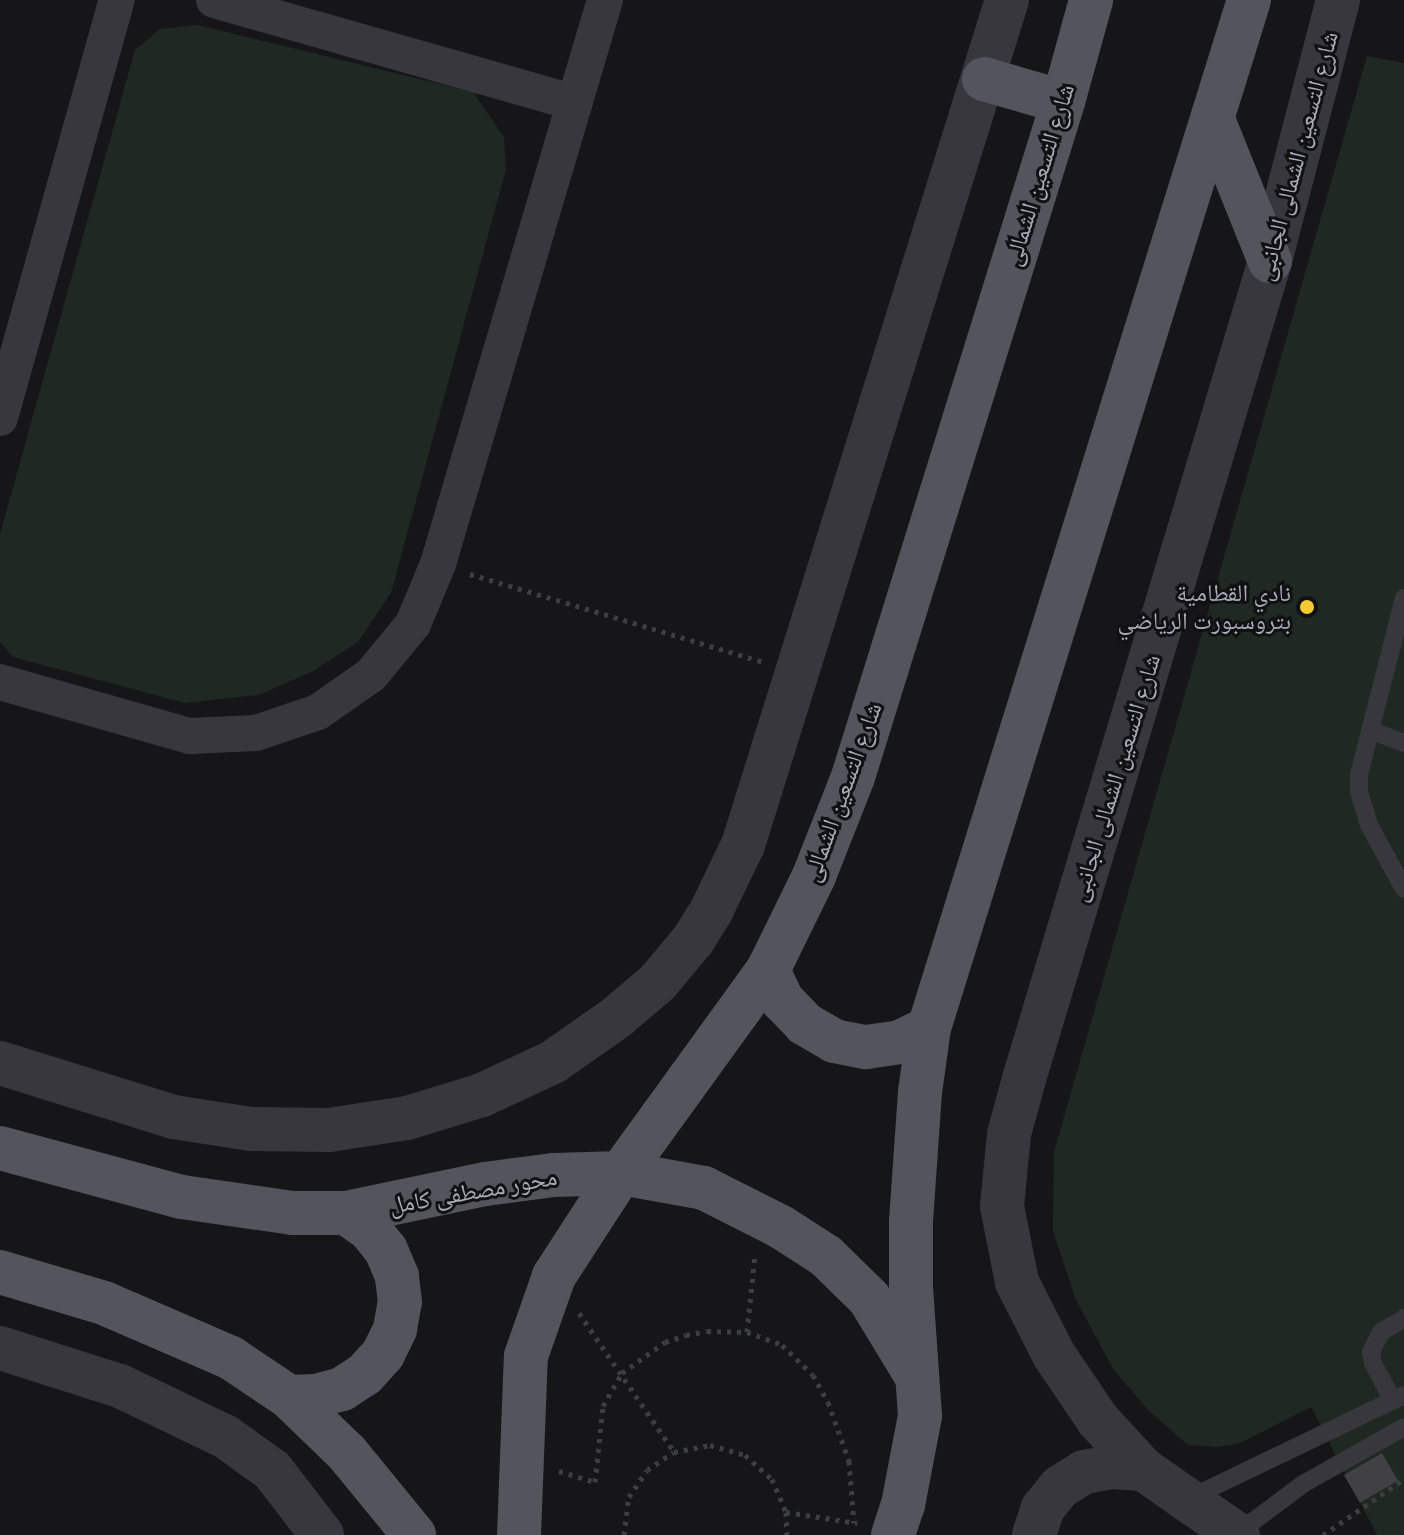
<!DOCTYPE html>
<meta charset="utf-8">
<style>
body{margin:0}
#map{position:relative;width:1404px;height:1535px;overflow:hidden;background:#161618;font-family:Cabin,"Noto Naskh Arabic",sans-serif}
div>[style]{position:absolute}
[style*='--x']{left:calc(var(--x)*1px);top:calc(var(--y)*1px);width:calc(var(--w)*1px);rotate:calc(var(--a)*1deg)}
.green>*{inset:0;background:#202822}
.building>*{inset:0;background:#404045;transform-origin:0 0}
.path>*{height:5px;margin-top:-2.5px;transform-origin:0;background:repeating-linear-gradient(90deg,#3d3e44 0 4px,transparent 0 10px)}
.service>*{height:18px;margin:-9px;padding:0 9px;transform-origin:9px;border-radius:9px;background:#37373d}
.minor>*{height:36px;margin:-18px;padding:0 18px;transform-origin:18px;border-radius:18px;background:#37373d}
.tertiary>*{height:44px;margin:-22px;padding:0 22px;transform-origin:22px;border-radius:22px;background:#37373d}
.primary>*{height:44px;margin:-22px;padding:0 22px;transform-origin:22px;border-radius:22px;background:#53545c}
.dots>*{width:22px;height:22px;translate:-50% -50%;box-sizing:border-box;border:4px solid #111113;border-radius:50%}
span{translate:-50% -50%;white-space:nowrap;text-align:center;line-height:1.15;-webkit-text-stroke:6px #111113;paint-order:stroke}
.street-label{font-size:24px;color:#a8abb8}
.poi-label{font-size:24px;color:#a8abb8}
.right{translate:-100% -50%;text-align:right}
</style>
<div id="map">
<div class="green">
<i style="clip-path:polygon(197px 25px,473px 92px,504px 137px,506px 169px,391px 593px,358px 642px,313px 671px,259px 695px,185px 703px,13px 657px,0 642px,0 534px,135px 50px,160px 29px)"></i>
<i style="clip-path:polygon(1367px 56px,1404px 63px,1404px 1535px,1377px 1535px,1311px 1407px,1240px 1443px,1217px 1447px,1188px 1445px,1149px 1411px,1113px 1369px,1076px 1300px,1053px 1231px,1054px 1152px)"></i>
</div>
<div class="building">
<i style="left:1382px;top:1453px;width:32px;height:44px;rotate:60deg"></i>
</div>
<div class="path">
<i style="--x:470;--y:574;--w:306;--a:16.7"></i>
<i style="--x:579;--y:1313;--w:168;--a:55.6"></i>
<i style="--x:747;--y:1332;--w:78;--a:-84.1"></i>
<i style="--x:559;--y:1471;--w:38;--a:17"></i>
<i style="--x:595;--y:1482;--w:76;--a:-84"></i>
<i style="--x:603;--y:1406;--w:38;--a:-60"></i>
<i style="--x:622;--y:1373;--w:53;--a:-35.8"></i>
<i style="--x:665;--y:1342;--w:22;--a:-18"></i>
<i style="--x:686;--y:1335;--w:21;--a:-11"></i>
<i style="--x:707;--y:1331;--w:40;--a:1.4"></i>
<i style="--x:747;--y:1332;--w:37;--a:20"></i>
<i style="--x:782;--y:1345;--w:43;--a:44.1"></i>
<i style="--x:813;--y:1375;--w:31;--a:61"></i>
<i style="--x:828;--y:1402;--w:63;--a:70.4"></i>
<i style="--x:849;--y:1461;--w:62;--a:85.4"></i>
<i style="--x:786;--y:1512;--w:72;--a:8.8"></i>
<i style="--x:624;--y:1535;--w:38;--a:-83"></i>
<i style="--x:629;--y:1497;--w:32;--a:-56"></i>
<i style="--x:647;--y:1470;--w:32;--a:-34"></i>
<i style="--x:674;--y:1452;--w:37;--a:-11"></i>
<i style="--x:710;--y:1445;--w:36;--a:16"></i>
<i style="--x:745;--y:1455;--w:36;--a:42"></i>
<i style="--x:772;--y:1479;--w:36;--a:67"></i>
<i style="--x:786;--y:1512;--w:23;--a:88"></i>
<i style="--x:1323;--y:1535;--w:98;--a:-34.7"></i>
</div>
<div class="service">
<i style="--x:1404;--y:598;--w:182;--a:104.3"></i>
<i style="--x:1359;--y:774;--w:18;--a:90"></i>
<i style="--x:1359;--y:792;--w:34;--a:73"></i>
<i style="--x:1369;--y:825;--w:73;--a:61.3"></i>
<i style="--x:1370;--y:730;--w:36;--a:21"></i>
<i style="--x:1393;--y:1401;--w:43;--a:-117.8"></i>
<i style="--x:1373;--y:1363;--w:11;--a:-100"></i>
<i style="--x:1371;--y:1352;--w:22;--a:-63"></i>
<i style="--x:1381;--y:1332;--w:27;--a:-31"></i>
<i style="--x:1190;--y:1498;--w:237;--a:-25.7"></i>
<i style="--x:1236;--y:1534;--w:84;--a:-36.7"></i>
<i style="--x:1303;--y:1484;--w:116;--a:-29.4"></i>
</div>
<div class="minor">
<i style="--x:214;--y:0;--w:375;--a:15.9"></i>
<i style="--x:0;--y:418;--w:434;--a:-74.4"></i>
<i style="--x:0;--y:682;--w:198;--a:15.9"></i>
<i style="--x:190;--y:736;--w:66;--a:-2.6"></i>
<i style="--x:256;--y:733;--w:65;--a:-18.7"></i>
<i style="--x:318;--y:712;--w:65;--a:-34.9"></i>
<i style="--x:371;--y:675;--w:66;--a:-50.5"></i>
<i style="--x:413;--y:624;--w:65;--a:-67.4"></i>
<i style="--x:438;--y:564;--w:588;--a:-73.51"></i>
</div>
<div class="tertiary">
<i style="--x:0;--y:1063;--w:181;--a:17.3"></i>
<i style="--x:173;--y:1117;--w:79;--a:8.7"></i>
<i style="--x:251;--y:1129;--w:78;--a:0.7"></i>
<i style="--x:329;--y:1130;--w:79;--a:-8.7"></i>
<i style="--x:407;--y:1118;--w:78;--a:-17"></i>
<i style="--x:482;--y:1095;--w:78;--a:-24.9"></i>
<i style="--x:553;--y:1062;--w:78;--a:-35.1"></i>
<i style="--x:617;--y:1017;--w:54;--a:-40.5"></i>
<i style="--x:658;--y:982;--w:55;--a:-50.2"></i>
<i style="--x:693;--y:940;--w:36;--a:-58"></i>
<i style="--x:712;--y:909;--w:71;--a:-64.2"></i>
<i style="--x:743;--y:845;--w:885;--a:-72.65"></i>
<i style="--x:0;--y:1348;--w:126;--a:17.6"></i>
<i style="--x:120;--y:1386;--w:118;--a:25.7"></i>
<i style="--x:226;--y:1437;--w:57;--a:35.7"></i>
<i style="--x:272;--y:1470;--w:82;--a:52.4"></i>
<i style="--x:1034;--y:1535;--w:28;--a:-72"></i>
<i style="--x:1043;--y:1508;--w:27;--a:-51"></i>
<i style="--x:1060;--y:1487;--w:28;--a:-32"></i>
<i style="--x:1084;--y:1472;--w:28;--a:-10"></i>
<i style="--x:1112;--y:1467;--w:31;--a:4"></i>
<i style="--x:1238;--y:1535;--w:116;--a:-145.2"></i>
<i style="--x:1143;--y:1469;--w:67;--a:-132.6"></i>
<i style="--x:1098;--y:1420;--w:78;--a:-124.1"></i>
<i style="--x:1054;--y:1355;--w:82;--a:-116.9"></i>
<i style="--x:1017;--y:1282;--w:77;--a:-101.2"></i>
<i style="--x:1002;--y:1206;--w:72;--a:-84.4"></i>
<i style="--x:1009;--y:1134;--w:57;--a:-74.7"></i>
<i style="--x:1024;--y:1079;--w:854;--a:-73.26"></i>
<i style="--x:1270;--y:261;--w:270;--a:-75.4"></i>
</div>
<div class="primary">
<i style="--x:984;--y:79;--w:82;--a:16.2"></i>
<i style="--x:1214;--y:122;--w:150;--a:68.1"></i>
<i style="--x:768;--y:970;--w:33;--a:65"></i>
<i style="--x:782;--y:1000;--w:33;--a:46"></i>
<i style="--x:805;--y:1024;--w:34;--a:30"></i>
<i style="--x:834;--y:1041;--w:33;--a:11"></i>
<i style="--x:866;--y:1047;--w:34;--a:-8"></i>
<i style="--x:900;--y:1042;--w:32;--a:-26"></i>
<i style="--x:0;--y:1148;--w:188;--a:15.1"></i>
<i style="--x:182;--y:1197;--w:112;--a:8.2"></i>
<i style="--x:293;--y:1213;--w:53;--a:0"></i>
<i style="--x:346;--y:1213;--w:142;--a:-11.8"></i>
<i style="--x:485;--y:1184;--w:69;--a:-7.5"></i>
<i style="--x:553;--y:1175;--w:68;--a:-1.7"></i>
<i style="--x:621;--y:1173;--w:84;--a:10.2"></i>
<i style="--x:704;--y:1188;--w:86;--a:26.9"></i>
<i style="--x:781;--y:1227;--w:54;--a:32.8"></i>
<i style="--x:826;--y:1256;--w:60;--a:44.3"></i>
<i style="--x:869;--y:1298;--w:87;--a:58.7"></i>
<i style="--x:0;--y:1272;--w:109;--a:16.6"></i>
<i style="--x:104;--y:1303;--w:138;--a:23.4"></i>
<i style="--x:231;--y:1358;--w:70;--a:33.9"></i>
<i style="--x:289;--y:1397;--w:81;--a:44"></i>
<i style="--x:347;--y:1453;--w:106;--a:50.7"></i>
<i style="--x:289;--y:1397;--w:27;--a:-2"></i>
<i style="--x:316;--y:1396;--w:27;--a:-15"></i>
<i style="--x:342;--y:1389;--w:27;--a:-33"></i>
<i style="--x:365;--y:1374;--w:27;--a:-48"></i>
<i style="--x:383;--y:1354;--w:28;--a:-64"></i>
<i style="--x:395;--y:1329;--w:27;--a:-80"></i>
<i style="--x:400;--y:1302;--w:26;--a:-97"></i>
<i style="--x:397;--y:1276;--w:28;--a:-113"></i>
<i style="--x:386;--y:1250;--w:27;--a:-129"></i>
<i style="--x:369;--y:1229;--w:28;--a:-145"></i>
<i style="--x:519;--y:1535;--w:179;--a:-87.8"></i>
<i style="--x:526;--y:1356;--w:85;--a:-70.7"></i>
<i style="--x:554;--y:1276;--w:123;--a:-57"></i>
<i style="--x:621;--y:1173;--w:251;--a:-54.1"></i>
<i style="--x:768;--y:970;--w:105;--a:-63.9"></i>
<i style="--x:814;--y:876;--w:106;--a:-68.5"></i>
<i style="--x:853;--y:777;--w:707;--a:-72.72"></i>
<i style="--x:1063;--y:102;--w:106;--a:-74.6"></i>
<i style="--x:893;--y:1535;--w:32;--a:-72"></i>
<i style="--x:903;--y:1505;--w:91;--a:-79.2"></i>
<i style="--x:920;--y:1416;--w:129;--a:-94"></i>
<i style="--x:911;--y:1287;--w:66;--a:-90"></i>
<i style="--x:911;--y:1221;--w:129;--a:-86"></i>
<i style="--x:920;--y:1092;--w:65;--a:-82"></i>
<i style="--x:929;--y:1028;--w:1077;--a:-72.71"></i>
</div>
<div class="dots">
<i style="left:1307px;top:607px;background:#f5ca31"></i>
</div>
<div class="street-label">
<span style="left:1297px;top:156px;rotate:-75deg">شارع التسعين الشمالى الجانبى</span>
<span style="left:1039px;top:175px;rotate:-73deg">شارع التسعين الشمالى</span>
<span style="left:1115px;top:778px;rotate:-73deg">شارع التسعين الشمالى الجانبى</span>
<span style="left:842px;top:792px;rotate:-70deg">شارع التسعين الشمالى</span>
<span style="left:473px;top:1191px;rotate:-10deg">محور مصطفى كامل</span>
</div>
<div class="poi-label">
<span class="right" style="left:1291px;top:607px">نادي القطامية<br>بتروسبورت الرياضي</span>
</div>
</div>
